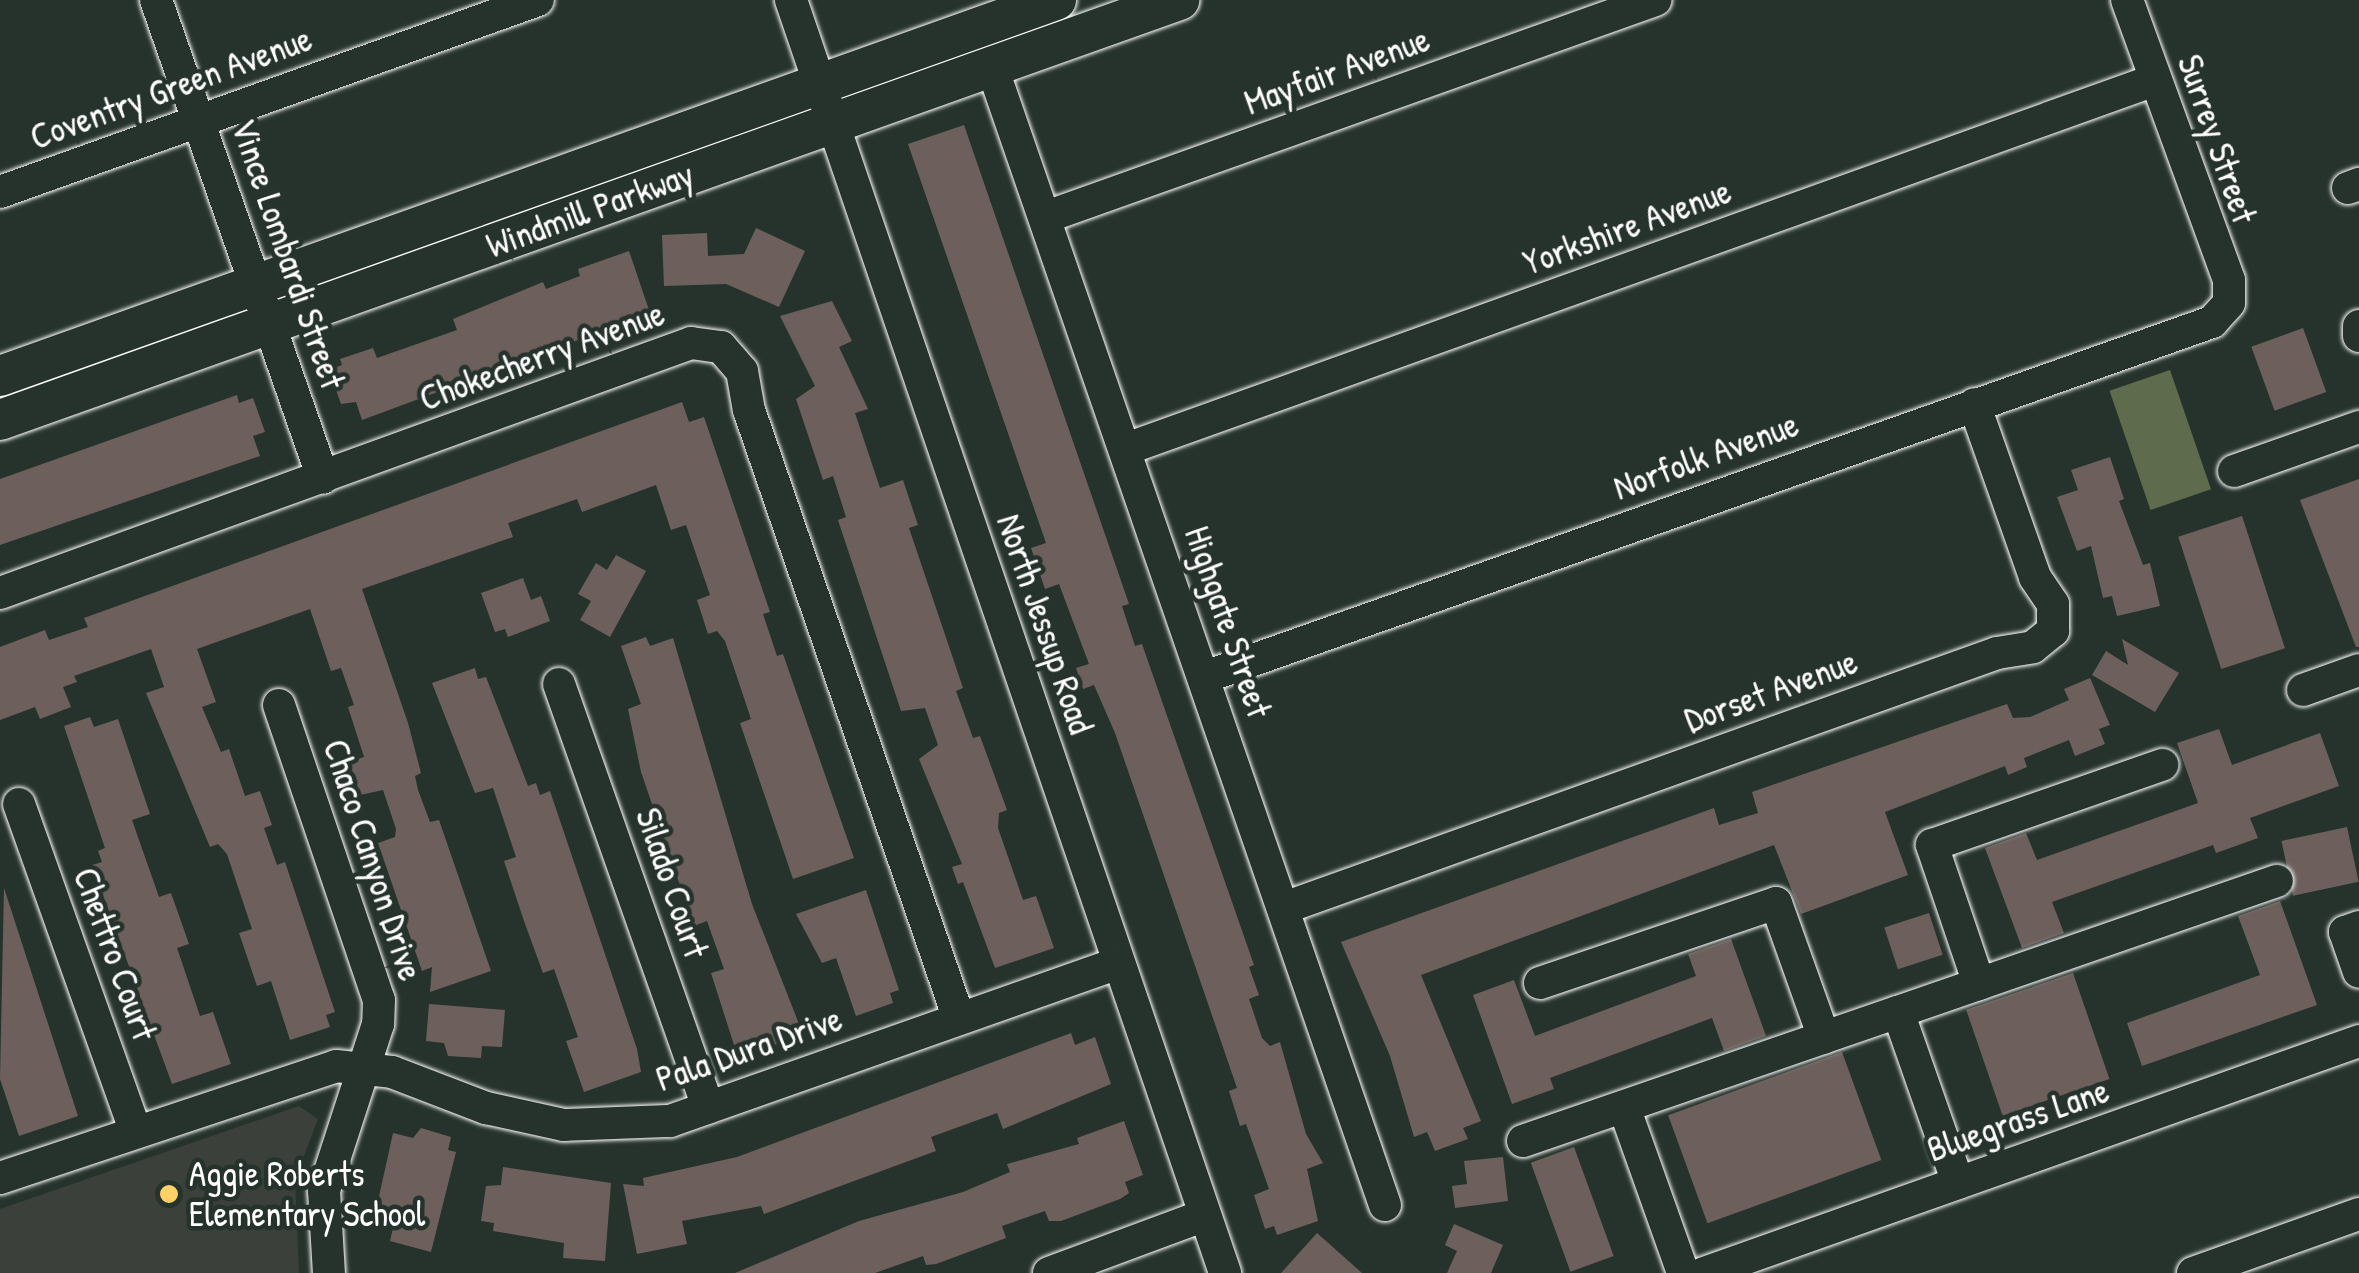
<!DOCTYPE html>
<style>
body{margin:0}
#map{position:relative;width:2359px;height:1273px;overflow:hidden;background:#26332d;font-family:"Patrick Hand",sans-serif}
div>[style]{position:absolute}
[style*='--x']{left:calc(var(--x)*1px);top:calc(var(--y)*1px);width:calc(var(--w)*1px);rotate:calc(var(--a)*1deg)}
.built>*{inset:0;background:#3b403b}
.green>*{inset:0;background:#5e6b4c;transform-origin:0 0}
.building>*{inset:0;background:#6d605c;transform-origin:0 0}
.roads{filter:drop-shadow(0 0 2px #fff) drop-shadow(0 0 2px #fff)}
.minor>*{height:32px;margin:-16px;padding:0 16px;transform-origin:16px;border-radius:16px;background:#26332d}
.major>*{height:40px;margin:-20px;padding:0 20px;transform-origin:20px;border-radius:20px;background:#26332d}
.dots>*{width:28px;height:28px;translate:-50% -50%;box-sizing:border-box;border:5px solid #26332d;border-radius:50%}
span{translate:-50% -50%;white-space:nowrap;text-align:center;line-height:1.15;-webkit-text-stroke:9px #26332d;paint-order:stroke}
.street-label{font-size:35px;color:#fff}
.poi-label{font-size:35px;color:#fff}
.left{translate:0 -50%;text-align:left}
</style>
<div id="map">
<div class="built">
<i style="clip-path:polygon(299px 1106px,318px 1119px,295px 1179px,299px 1273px,0 1273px,0 1209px)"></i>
</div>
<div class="green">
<i style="left:2170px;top:370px;width:126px;height:64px;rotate:71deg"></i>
</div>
<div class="building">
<i style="clip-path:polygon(964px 125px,1129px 604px,1122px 606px,1135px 646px,1142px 644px,1254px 965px,1249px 967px,1259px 995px,1249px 999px,1262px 1038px,1270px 1046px,1280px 1042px,1306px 1134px,1323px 1163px,1307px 1169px,1318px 1221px,1277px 1235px,1274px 1226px,1265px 1229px,1254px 1195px,1269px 1189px,1246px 1124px,1240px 1126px,1229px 1091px,1237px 1088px,1115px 733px,1094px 685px,1083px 689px,1076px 668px,1089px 664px,1059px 584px,1045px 589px,1031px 548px,1046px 543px,908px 144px)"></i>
<i style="clip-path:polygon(756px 228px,805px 251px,779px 307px,726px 284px,664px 286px,662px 235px,707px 233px,708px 256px,744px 254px)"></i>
<i style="clip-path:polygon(629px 251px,649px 310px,630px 321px,362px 420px,356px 402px,341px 404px,329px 370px,342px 365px,340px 359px,373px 348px,377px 358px,457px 330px,453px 319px,543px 282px,546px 289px,580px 276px,578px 269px)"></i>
<i style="clip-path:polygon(832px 301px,852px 341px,839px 347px,868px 409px,855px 413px,880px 488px,903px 480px,918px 525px,909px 528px,963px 688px,956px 691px,973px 738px,980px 736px,1007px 810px,999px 813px,998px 828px,1023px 900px,1036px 896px,1054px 948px,995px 968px,963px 882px,958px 884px,952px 867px,962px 864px,919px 759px,938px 745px,925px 708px,901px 711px,838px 520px,846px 517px,833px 476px,823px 480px,796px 399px,815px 386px,780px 316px)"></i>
<i style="left:2303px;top:328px;width:68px;height:55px;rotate:70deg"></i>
<i style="clip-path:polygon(237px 395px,239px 403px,253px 398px,265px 432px,253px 436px,260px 456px,0 545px,0 479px)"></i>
<i style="clip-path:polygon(682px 402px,689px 422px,704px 417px,770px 612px,763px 614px,777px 656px,783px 654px,854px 858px,793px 879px,740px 723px,751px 719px,725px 641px,717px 631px,708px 634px,697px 600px,710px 595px,686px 525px,671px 530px,656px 485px,582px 512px,577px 499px,508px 523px,513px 537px,362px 589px,408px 723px,421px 773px,415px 776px,418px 790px,430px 822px,439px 820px,491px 971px,430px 992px,432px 967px,422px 971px,378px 843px,395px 837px,396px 829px,383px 790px,360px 795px,349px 762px,364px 757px,348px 707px,354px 705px,341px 668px,331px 671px,310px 609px,197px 649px,216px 702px,202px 707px,221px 752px,229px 749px,245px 796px,260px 791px,272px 825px,264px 828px,277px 865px,285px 862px,335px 1012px,326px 1015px,330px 1027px,290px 1040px,271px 981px,257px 986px,239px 933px,252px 929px,227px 854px,218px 844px,210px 847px,146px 693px,164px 687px,151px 649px,74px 676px,77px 682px,63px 687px,71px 707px,40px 719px,35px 707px,0 720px,0 647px,45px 630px,49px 640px,88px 627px,84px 618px)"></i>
<i style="clip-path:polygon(2110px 457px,2124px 499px,2119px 501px,2143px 565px,2150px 563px,2160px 606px,2117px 616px,2112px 596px,2103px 598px,2091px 546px,2077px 551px,2057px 497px,2078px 490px,2071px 470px)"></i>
<i style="clip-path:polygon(2359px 479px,2359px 647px,2356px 647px,2300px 500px)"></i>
<i style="left:2242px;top:516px;width:139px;height:67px;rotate:72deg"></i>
<i style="clip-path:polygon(616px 555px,646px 571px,610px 637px,580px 620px,591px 601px,578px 594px,596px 563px,607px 570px)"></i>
<i style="clip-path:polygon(523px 578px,531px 600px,541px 596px,550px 621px,508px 637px,505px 629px,495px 632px,481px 593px)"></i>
<i style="clip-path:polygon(646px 637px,650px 646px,673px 638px,752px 904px,799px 1024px,790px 1027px,794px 1038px,763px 1049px,754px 1039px,734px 1045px,711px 973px,724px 969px,707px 921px,694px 926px,641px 772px,628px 709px,641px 704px,621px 646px)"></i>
<i style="clip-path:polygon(2122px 639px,2179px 673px,2155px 712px,2092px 675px,2106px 651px,2128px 665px)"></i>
<i style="clip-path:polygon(475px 668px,478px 679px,486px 677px,528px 786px,536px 783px,540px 795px,550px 791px,637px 1049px,641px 1072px,584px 1092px,566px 1041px,578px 1037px,554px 969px,543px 973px,524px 921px,504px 861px,516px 857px,493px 788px,475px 793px,432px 683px)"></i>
<i style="clip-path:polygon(2090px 678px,2110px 725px,2099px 729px,2105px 744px,2075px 756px,2069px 740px,2024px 758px,2027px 767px,2008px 775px,2005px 766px,1885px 812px,1908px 875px,1801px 914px,1774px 845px,1421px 975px,1481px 1121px,1463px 1128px,1468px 1139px,1435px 1151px,1427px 1132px,1414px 1137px,1390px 1056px,1341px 942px,1714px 808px,1719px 825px,1758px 813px,1752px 792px,2007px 704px,2013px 718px,2030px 717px,2069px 700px,2064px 689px)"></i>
<i style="clip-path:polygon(90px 717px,94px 727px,118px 719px,150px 814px,132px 820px,159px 897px,171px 893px,189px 944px,177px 948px,200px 1016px,213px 1012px,231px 1064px,172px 1084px,92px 865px,102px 862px,98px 851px,105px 848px,64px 726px)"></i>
<i style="clip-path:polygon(2219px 729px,2232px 765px,2320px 733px,2339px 786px,2250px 818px,2258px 838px,2216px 853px,2213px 845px,2052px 902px,2064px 933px,2022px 948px,1985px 848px,2026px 833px,2037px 860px,2198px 803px,2177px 743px)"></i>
<i style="left:2347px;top:827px;width:56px;height:67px;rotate:78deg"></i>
<i style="clip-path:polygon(4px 888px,78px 1116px,19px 1136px,0 1079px)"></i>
<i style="clip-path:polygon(866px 890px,899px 990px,890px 993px,893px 1003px,856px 1016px,836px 958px,822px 963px,796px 914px)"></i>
<i style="clip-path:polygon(2280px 901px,2317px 1005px,2142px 1066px,2127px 1023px,2260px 975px,2238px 916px)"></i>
<i style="left:1929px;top:913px;width:44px;height:47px;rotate:72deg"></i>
<i style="clip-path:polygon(1731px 939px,1766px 1036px,1724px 1051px,1712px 1018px,1550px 1078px,1554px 1089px,1512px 1104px,1473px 995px,1514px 980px,1535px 1036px,1696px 976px,1688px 954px)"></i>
<i style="left:2073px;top:973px;width:112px;height:113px;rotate:71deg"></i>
<i style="clip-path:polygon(429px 1004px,505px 1010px,502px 1047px,482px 1046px,481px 1058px,448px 1056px,444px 1043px,426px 1041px)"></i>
<i style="clip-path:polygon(1071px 1033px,1075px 1045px,1095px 1037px,1111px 1084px,1003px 1129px,997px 1113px,931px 1137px,936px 1151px,764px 1214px,761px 1206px,682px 1221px,687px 1244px,637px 1254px,623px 1184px,644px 1186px,643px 1178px,737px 1157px)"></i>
<i style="left:1842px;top:1052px;width:115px;height:185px;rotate:70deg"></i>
<i style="clip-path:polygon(1124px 1121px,1143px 1175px,1125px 1182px,1129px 1193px,1120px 1199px,1061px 1221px,1049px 1221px,1045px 1211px,1002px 1226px,1006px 1238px,936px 1264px,926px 1265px,923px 1256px,875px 1273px,735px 1273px,859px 1221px,963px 1192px,1010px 1172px,1007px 1164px,1079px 1144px,1077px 1138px)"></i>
<i style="clip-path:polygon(421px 1128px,451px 1137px,448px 1150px,456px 1152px,431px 1252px,390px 1241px,394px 1224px,374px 1219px,393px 1133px,413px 1138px)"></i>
<i style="left:1574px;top:1147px;width:116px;height:46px;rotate:70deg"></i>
<i style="clip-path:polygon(1503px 1157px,1508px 1201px,1455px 1208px,1452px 1186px,1467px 1184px,1464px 1161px)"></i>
<i style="clip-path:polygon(503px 1167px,611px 1183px,605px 1261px,563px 1258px,564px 1243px,493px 1231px,494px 1223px,481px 1221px,486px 1186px,501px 1185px)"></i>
<i style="clip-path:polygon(1454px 1224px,1503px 1245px,1491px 1273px,1447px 1273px,1457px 1251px,1445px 1245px)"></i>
<i style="clip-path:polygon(1317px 1233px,1362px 1273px,1281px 1273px)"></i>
</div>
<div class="roads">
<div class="minor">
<i style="--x:156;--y:0;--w:506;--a:70.74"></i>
<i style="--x:791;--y:0;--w:1345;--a:71.17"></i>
<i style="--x:992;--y:67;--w:1204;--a:70.95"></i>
<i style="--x:2348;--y:188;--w:12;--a:-20"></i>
<i style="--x:0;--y:192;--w:571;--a:-19.64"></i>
<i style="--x:1046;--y:217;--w:647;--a:-19.61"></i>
<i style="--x:2359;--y:326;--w:10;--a:90"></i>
<i style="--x:1126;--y:449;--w:1093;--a:-19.73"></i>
<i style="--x:2234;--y:471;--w:133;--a:-19.4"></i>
<i style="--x:0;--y:593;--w:735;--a:-19.89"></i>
<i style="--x:691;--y:343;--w:30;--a:8"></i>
<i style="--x:721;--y:347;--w:32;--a:49"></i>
<i style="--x:742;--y:371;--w:40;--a:80"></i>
<i style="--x:749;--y:410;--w:644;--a:70.97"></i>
<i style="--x:1205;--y:677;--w:1068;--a:-19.42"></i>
<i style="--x:2212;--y:322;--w:25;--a:-48"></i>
<i style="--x:2229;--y:303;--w:23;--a:-90"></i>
<i style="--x:2229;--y:280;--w:298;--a:-110"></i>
<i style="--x:559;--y:684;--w:449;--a:70.6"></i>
<i style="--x:2303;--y:690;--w:59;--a:-19.7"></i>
<i style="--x:279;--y:705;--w:311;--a:71.3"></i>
<i style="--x:379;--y:1000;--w:24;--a:92"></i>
<i style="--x:378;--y:1024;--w:175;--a:108"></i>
<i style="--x:324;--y:1190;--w:83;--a:86.6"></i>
<i style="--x:19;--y:804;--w:346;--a:70.4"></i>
<i style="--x:1284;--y:908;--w:757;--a:-19.68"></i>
<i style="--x:1997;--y:653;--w:36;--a:-9"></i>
<i style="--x:2033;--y:647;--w:26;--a:-39"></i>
<i style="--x:2053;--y:631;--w:27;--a:-90"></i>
<i style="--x:2053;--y:604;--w:32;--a:-124"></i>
<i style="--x:2035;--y:577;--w:183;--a:-109.4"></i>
<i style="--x:2359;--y:927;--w:15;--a:160"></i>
<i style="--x:2345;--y:932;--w:42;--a:70.7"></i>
<i style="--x:1540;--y:983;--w:249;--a:-18.7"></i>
<i style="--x:1776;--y:903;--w:143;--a:70.4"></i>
<i style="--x:1979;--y:984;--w:147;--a:-108.7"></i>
<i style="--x:1932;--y:845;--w:244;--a:-19.2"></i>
<i style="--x:1624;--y:1107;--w:176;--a:70.4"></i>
<i style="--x:1523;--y:1141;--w:397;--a:-19"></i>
<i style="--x:0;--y:1178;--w:354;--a:-18.4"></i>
<i style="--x:336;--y:1066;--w:56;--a:6.1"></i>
<i style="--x:392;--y:1072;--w:101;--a:21"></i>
<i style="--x:486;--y:1108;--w:80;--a:12.3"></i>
<i style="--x:564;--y:1125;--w:106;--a:-2.2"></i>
<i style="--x:670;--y:1121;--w:475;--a:-19.4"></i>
<i style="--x:1958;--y:1183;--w:181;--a:-109.3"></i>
<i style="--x:1898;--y:1012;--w:401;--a:-19.1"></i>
<i style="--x:1049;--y:1273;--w:166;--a:-20.4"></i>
<i style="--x:1704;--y:1273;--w:695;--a:-19.5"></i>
<i style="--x:2193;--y:1273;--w:176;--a:-19.6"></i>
</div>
<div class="major">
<i style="--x:0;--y:376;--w:1121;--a:-19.6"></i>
<i style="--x:0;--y:420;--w:1252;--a:-19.61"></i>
</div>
</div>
<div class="dots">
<i style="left:169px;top:1194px;background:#ffd166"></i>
</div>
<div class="street-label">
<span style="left:1337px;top:71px;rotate:-20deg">Mayfair Avenue</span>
<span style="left:171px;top:88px;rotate:-20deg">Coventry Green Avenue</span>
<span style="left:2217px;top:139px;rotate:71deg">Surrey Street</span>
<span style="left:590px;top:210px;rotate:-20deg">Windmill Parkway</span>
<span style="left:1627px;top:227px;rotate:-20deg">Yorkshire Avenue</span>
<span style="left:288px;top:254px;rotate:71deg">Vince Lombardi Street</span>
<span style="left:542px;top:356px;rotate:-20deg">Chokecherry Avenue</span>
<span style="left:1706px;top:456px;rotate:-20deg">Norfolk Avenue</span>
<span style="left:1228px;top:622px;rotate:71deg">Highgate Street</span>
<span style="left:1045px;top:624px;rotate:71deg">North Jessup Road</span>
<span style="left:1771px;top:691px;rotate:-20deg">Dorset Avenue</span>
<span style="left:373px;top:860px;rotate:72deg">Chaco Canyon Drive</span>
<span style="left:672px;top:883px;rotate:71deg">Silado Court</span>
<span style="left:115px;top:954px;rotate:70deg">Chettro Court</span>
<span style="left:749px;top:1049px;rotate:-19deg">Pala Dura Drive</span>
<span style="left:2018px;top:1120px;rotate:-19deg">Bluegrass Lane</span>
</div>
<div class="poi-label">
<span class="left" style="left:189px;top:1194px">Aggie Roberts<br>Elementary School</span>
</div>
</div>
